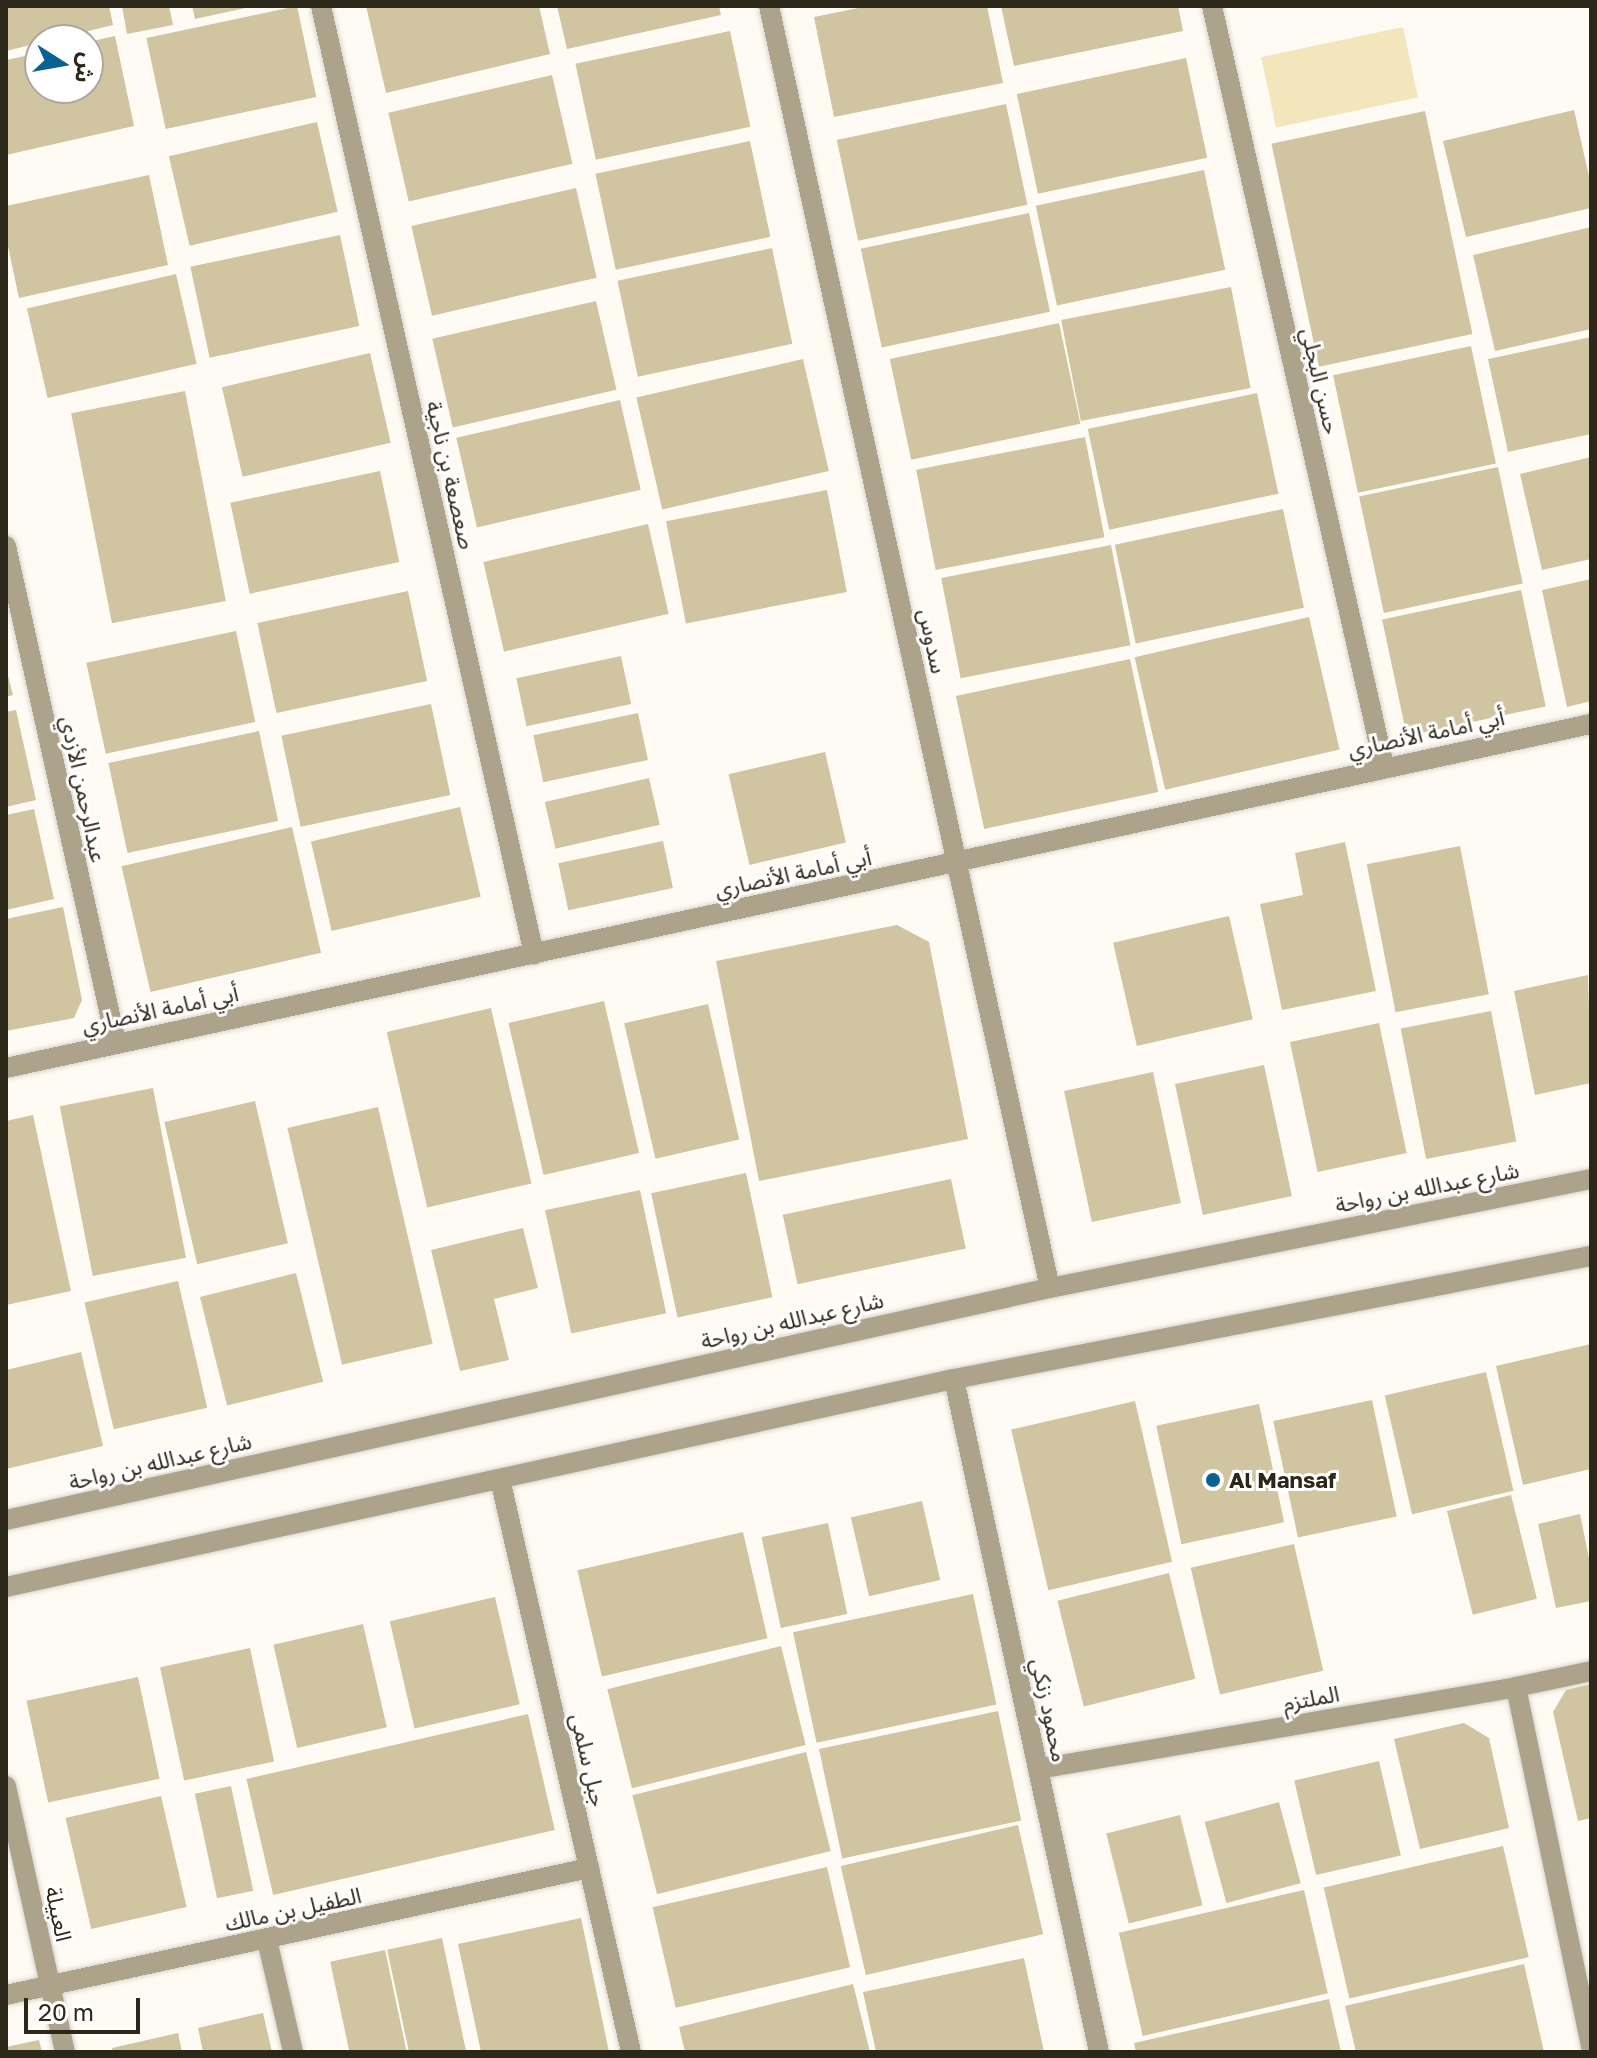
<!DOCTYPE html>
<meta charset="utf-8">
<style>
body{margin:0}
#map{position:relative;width:1597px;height:2058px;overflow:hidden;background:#fefbf4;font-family:"Golos Text","Noto Sans Arabic",sans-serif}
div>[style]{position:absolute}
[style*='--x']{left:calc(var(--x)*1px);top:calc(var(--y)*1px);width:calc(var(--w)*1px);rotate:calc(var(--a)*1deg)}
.green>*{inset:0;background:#f3e5bc;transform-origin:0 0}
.building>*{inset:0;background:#d0c4a1;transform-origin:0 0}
.roads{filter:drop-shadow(0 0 2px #d8d5cd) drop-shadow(0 0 2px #d8d5cd)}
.minor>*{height:20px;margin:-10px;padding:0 10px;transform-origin:10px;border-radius:10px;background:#aca38a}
.tertiary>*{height:20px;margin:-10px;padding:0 10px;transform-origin:10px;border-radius:10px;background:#aca38a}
.dots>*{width:22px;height:22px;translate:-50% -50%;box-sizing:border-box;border:4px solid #fff;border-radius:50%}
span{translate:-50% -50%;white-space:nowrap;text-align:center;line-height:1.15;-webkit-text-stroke:6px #fff;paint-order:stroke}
.street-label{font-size:22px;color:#2b2719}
.poi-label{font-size:22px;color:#2b2719;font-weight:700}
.left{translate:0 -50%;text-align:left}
.frame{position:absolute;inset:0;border:8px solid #2b2719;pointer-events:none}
.north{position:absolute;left:24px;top:24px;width:80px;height:80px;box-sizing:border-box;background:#fff;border:2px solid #aaa9a3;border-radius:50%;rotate:101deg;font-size:22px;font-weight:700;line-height:32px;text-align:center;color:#2b2719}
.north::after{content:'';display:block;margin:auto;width:28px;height:36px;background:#0a6293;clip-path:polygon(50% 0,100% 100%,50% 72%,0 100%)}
.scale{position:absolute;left:24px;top:1998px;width:116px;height:36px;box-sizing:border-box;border:4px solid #2b2719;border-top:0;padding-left:10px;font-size:24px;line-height:28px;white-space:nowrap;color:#2b2719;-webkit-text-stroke:6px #fff;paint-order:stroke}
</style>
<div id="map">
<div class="green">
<i style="left:1403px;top:27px;width:72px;height:145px;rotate:78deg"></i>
</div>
<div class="building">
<i style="clip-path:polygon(6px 6px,109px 6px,113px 25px,6px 51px)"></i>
<i style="clip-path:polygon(122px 6px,169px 6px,173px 25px,127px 34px)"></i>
<i style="clip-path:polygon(192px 6px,250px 6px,250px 7px,195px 19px)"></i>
<i style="left:297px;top:6px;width:93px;height:154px;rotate:78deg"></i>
<i style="clip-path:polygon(366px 6px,539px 6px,550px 54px,386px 93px)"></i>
<i style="clip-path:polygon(557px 6px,719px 6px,721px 15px,567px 49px)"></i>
<i style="clip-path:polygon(868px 6px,987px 6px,1003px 83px,834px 117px,814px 17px)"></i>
<i style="clip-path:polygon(1001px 6px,1178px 6px,1183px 31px,1014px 66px)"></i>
<i style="left:730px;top:31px;width:98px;height:158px;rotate:78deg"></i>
<i style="clip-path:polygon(115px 36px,134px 126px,6px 155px,6px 60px,40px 53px,40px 88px,88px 88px,88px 42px)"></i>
<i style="left:1186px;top:58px;width:102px;height:173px;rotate:78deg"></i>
<i style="left:552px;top:75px;width:91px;height:168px;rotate:77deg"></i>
<i style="left:1006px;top:104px;width:103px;height:173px;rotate:78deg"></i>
<i style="clip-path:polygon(1574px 110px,1591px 185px,1591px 208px,1466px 237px,1443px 141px)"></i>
<i style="left:1425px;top:111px;width:228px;height:157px;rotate:78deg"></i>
<i style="left:317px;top:122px;width:92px;height:152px;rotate:77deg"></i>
<i style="left:750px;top:141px;width:98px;height:158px;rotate:78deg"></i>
<i style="left:1204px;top:170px;width:102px;height:172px;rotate:78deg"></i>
<i style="clip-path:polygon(149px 175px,168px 265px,19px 298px,6px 237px,6px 206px)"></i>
<i style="left:576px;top:188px;width:92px;height:169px;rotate:77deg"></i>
<i style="left:1029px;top:213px;width:101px;height:172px;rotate:78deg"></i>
<i style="clip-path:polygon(1591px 227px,1591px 329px,1495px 351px,1473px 255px)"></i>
<i style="left:340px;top:235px;width:93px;height:153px;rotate:78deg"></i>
<i style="left:772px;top:248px;width:98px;height:158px;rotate:78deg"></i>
<i style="left:176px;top:274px;width:92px;height:153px;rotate:77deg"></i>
<i style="left:1231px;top:287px;width:103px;height:173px;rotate:79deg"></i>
<i style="left:596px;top:301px;width:91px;height:168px;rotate:77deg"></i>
<i style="left:1059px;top:323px;width:103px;height:173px;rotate:78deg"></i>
<i style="clip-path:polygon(1591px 337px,1591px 434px,1508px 452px,1488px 359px)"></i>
<i style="left:1471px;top:346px;width:120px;height:141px;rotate:78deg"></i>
<i style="left:370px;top:353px;width:92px;height:152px;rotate:77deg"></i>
<i style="left:803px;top:359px;width:115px;height:171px;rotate:77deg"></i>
<i style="left:185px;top:391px;width:214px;height:116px;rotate:79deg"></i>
<i style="left:1257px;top:393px;width:103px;height:173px;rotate:78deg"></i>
<i style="left:620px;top:400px;width:92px;height:168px;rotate:77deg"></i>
<i style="left:1085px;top:437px;width:102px;height:172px;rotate:79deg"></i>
<i style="clip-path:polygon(1591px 457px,1591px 559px,1542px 570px,1520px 474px)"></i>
<i style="left:1498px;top:467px;width:119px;height:142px;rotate:78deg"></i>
<i style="left:380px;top:471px;width:93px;height:153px;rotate:78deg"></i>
<i style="left:827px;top:490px;width:104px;height:164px;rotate:79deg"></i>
<i style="left:1283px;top:509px;width:101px;height:172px;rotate:78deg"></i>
<i style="left:648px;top:524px;width:92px;height:169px;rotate:77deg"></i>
<i style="left:1111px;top:545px;width:102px;height:173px;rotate:79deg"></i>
<i style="clip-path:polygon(1591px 579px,1591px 701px,1567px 707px,1542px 590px)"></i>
<i style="left:1521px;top:590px;width:119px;height:142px;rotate:78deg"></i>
<i style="left:408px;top:591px;width:92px;height:154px;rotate:78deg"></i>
<i style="left:1309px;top:617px;width:136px;height:179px;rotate:77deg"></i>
<i style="left:236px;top:631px;width:93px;height:153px;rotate:78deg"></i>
<i style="left:621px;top:656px;width:49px;height:107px;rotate:78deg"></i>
<i style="left:1130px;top:659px;width:136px;height:178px;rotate:78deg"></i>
<i style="clip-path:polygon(6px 668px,13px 695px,6px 697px)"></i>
<i style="left:431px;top:704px;width:93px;height:153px;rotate:78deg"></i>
<i style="clip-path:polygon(16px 710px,36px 800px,6px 807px,6px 712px)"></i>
<i style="left:638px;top:713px;width:48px;height:107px;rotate:78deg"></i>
<i style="left:259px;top:731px;width:92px;height:154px;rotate:78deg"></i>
<i style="left:825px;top:752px;width:93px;height:99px;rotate:77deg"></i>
<i style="left:649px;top:778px;width:48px;height:107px;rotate:77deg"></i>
<i style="left:460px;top:807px;width:92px;height:153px;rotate:77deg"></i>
<i style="clip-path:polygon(34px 809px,54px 899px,6px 910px,6px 815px)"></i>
<i style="left:292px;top:827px;width:129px;height:175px;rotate:77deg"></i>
<i style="left:663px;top:841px;width:48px;height:107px;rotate:78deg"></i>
<i style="clip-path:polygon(1345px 842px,1376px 991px,1282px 1010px,1260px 904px,1303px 895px,1295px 853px)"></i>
<i style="left:1460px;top:846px;width:151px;height:95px;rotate:79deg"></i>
<i style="clip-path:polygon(63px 907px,82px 1000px,74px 1018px,6px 1031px,6px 919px)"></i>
<i style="left:1229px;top:916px;width:106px;height:119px;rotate:77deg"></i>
<i style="clip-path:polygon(897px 925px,929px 942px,968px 1139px,759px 1181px,716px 961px)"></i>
<i style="clip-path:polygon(1588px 975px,1591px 1083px,1535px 1095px,1514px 991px)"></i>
<i style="left:604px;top:1001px;width:156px;height:98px;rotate:77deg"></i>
<i style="left:708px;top:1004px;width:139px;height:86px;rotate:77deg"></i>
<i style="left:491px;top:1008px;width:180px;height:107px;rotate:77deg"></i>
<i style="left:1491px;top:1011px;width:133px;height:92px;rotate:79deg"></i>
<i style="left:1379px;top:1023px;width:133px;height:91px;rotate:78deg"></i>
<i style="left:1264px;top:1065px;width:134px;height:91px;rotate:78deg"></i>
<i style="left:1153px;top:1072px;width:134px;height:91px;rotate:78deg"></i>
<i style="left:153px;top:1088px;width:173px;height:95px;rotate:79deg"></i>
<i style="left:255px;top:1101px;width:146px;height:93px;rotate:77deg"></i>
<i style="left:378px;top:1107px;width:243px;height:93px;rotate:77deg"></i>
<i style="clip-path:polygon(33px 1115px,71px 1291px,6px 1305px,6px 1121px)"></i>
<i style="left:746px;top:1173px;width:127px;height:97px;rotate:78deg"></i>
<i style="left:951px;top:1179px;width:71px;height:172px;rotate:78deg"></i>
<i style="left:640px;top:1190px;width:126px;height:97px;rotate:78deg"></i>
<i style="clip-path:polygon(523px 1228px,538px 1288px,494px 1299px,509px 1360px,460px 1371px,431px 1250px)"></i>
<i style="left:296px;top:1273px;width:112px;height:99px;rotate:76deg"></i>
<i style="left:178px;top:1281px;width:130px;height:96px;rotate:77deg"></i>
<i style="clip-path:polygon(1591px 1344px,1591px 1469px,1523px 1485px,1496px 1366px)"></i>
<i style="clip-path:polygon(81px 1352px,103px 1446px,6px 1469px,6px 1370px)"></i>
<i style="left:1486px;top:1372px;width:122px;height:104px;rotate:77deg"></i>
<i style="left:1372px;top:1400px;width:119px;height:101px;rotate:78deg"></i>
<i style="left:1135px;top:1401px;width:165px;height:127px;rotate:77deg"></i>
<i style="left:1259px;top:1404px;width:121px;height:105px;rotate:78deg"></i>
<i style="left:1511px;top:1495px;width:107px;height:66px;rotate:76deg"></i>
<i style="left:922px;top:1501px;width:81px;height:73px;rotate:77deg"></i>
<i style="clip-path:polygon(1580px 1514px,1591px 1568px,1591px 1601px,1556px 1608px,1538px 1524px)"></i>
<i style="left:828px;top:1523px;width:93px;height:68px;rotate:78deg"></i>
<i style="left:743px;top:1532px;width:109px;height:170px;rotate:77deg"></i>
<i style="left:1294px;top:1544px;width:130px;height:106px;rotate:77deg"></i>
<i style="left:1169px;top:1573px;width:109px;height:115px;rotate:76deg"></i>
<i style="left:973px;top:1594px;width:113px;height:184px;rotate:78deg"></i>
<i style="left:495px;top:1597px;width:110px;height:108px;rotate:77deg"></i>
<i style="left:363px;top:1624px;width:106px;height:92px;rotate:77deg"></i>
<i style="left:781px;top:1646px;width:102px;height:179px;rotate:76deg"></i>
<i style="left:250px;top:1648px;width:116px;height:92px;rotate:78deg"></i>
<i style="left:138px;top:1677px;width:104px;height:114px;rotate:78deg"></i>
<i style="clip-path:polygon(1591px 1684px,1591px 1818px,1578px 1821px,1553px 1712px,1566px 1690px)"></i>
<i style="left:998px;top:1711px;width:112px;height:183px;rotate:78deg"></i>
<i style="left:528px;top:1714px;width:119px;height:289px;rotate:77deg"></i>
<i style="clip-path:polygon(1464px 1723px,1489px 1738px,1509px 1828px,1420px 1849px,1394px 1739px)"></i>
<i style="left:806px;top:1752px;width:102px;height:179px;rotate:76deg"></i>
<i style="left:1379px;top:1761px;width:97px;height:87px;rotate:77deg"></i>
<i style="left:231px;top:1786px;width:107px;height:37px;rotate:78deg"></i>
<i style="left:161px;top:1796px;width:114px;height:98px;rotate:77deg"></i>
<i style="left:1279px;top:1802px;width:84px;height:77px;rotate:75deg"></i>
<i style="left:1180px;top:1815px;width:93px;height:76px;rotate:76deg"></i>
<i style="left:1018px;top:1825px;width:112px;height:182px;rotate:77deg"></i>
<i style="left:1503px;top:1846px;width:114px;height:184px;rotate:77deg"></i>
<i style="left:827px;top:1867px;width:103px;height:179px;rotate:77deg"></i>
<i style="left:1304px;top:1890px;width:106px;height:190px;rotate:77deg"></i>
<i style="clip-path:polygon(581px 1918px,609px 2052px,481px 2052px,458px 1944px)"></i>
<i style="left:442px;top:1938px;width:117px;height:56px;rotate:78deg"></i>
<i style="left:385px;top:1950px;width:104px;height:56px;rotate:78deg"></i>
<i style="clip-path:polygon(1024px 1958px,1044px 2052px,876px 2052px,863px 1992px)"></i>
<i style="clip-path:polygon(1524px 1964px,1544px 2052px,1356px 2052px,1345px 2006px)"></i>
<i style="clip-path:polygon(853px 1984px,870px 2052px,685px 2052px,679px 2027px)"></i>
<i style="clip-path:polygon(1329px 1999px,1341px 2052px,1136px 2052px,1134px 2043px)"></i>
<i style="clip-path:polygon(263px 2013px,272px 2052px,203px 2052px,198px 2028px)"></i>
<i style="clip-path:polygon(178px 2033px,182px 2052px,113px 2052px,112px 2048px)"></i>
<i style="clip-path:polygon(39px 2040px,42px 2052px,6px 2052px,6px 2047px)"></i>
</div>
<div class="roads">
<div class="minor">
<i style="--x:321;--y:6;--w:972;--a:77.34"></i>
<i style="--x:769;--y:6;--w:1312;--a:77.64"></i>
<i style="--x:1212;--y:6;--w:779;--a:77.25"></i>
<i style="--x:6;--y:546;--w:508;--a:77.5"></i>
<i style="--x:6;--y:1068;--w:1622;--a:-12.25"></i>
<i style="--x:954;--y:1379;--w:688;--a:77.84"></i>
<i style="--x:500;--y:1479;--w:588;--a:77.12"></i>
<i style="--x:1516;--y:1687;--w:368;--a:78.2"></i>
<i style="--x:1038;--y:1769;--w:485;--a:-9.7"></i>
<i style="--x:1516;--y:1687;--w:77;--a:-12"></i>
<i style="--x:6;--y:1786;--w:272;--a:77.5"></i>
<i style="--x:267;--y:1940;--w:115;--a:76.9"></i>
<i style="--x:6;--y:1995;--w:597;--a:-12.29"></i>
</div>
<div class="tertiary">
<i style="--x:6;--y:1520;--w:1069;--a:-12.53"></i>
<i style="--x:1050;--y:1288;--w:552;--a:-11.39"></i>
<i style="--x:6;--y:1587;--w:971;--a:-12.38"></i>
<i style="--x:954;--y:1379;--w:649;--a:-10.93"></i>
</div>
</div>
<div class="dots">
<i style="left:1213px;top:1480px;background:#0a6293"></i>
</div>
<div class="street-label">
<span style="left:1321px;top:381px;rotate:77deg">حسن البجلي</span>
<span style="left:451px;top:475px;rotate:77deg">صعصعة بن ناجية</span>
<span style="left:933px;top:641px;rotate:78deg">سدوس</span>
<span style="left:1426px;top:733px;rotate:-12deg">أبي أمامة الأنصاري</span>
<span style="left:84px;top:789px;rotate:78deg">عبدالرحمن الأزدي</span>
<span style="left:793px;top:873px;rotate:-12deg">أبي أمامة الأنصاري</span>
<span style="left:160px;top:1009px;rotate:-12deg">أبي أمامة الأنصاري</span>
<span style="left:1427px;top:1187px;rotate:-11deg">شارع عبدالله بن رواحة</span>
<span style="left:792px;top:1320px;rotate:-13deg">شارع عبدالله بن رواحة</span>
<span style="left:160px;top:1461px;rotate:-13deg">شارع عبدالله بن رواحة</span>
<span style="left:1311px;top:1698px;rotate:-10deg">الملتزم</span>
<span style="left:1050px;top:1710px;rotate:78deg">محمود زنكي</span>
<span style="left:589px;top:1760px;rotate:77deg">جبل سلمى</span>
<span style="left:293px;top:1909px;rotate:-12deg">الطفيل بن مالك</span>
<span style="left:59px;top:1914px;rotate:78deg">العبيلة</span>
</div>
<div class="poi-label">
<span class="left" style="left:1229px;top:1480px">Al Mansaf</span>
</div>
<div class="frame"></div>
<div class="north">ش</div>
<div class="scale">20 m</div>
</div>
